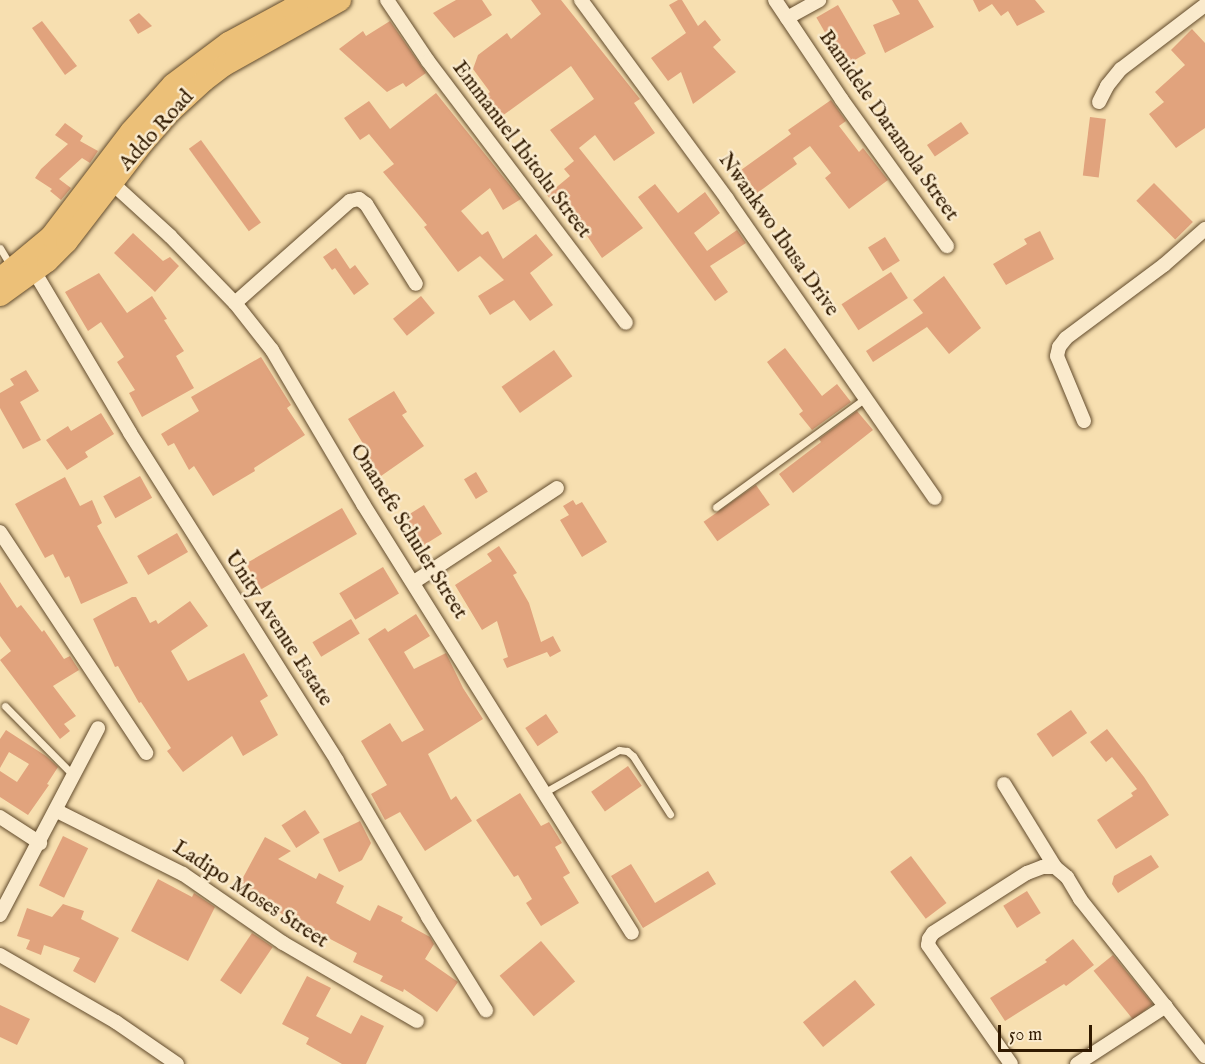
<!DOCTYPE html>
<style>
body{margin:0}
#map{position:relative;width:1205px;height:1064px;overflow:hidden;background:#f7dfb0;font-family:"IM FELL English",serif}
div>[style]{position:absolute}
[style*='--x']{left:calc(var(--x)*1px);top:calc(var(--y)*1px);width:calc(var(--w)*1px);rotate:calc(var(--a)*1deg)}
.building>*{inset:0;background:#e1a37d;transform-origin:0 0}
.roads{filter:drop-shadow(0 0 2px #624b2c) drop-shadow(0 0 2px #624b2c)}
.lane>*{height:7px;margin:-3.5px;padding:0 3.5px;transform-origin:3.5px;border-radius:3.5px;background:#faeacc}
.street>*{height:14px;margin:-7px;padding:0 7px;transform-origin:7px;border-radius:7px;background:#faeacc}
.primary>*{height:21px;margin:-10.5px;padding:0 10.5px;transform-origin:10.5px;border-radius:10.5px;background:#ecc078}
span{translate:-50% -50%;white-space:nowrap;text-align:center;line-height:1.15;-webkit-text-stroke:5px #faeacc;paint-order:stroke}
.street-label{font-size:21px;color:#311a00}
.scale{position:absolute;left:998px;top:1025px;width:94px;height:27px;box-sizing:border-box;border:3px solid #311a00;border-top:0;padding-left:8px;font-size:18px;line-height:21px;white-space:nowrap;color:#311a00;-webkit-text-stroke:4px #faeacc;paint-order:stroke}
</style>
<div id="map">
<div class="building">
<i style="clip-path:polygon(456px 0,482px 0,492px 15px,454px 38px,433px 13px)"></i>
<i style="clip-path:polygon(531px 0,561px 0,640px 99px,634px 103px,655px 133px,614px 161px,595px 135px,579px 148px,643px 228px,602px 258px,565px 203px,559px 209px,547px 195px,570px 176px,564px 169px,574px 161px,550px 130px,594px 99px,571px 66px,502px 116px,486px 95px,490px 92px,473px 69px,478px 55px,507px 33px,511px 39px,541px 14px)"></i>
<i style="clip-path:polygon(678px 0,682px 0,698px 26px,705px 20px,721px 40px,713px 47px,736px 72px,693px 104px,681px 72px,668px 81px,651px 58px,686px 33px,669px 5px)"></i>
<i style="clip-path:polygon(892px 0,918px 0,934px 27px,885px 53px,873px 25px,900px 14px)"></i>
<i style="clip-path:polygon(973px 0,1035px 0,1045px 12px,1017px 26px,1008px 11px,1001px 16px,992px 4px,979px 12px)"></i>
<i style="left:838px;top:5px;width:56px;height:25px;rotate:60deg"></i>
<i style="clip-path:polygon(139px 13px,152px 26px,138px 34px,129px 20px)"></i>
<i style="clip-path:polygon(42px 21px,77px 66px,65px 75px,32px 28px)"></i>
<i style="clip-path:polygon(390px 21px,426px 73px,406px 87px,403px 83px,387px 92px,339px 49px,363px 31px,366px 36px)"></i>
<i style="clip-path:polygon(1192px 29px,1205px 43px,1205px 128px,1176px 148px,1149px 114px,1164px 102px,1155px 92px,1185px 65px,1171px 50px)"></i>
<i style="clip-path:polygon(436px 93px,521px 199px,503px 210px,490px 188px,461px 211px,482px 235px,488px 231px,503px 259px,536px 234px,553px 255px,530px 273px,553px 305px,530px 321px,514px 300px,490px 315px,478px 296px,504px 280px,480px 256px,458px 272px,424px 227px,427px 225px,383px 172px,394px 164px,369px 134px,360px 140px,344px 118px,369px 101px,390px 129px)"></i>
<i style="clip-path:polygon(831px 100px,846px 121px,839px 126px,859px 152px,863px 148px,888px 180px,849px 209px,825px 178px,831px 173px,810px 146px,793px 158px,797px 164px,757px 193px,741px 170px,791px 134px,788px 130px)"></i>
<i style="left:1090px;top:117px;width:16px;height:59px;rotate:7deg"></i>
<i style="left:961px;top:122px;width:14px;height:41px;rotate:56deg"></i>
<i style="clip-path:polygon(65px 123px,83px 136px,80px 141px,98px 151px,90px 163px,82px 158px,59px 179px,71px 188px,61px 200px,50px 191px,52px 189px,35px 178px,41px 169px,68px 144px,55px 135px)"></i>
<i style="left:201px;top:140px;width:102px;height:15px;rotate:54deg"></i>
<i style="left:1154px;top:183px;width:55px;height:25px;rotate:45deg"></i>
<i style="clip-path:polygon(655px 184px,678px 213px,705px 192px,720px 213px,694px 233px,707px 251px,737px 230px,746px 243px,710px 266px,728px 292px,715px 301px,638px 197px)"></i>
<i style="clip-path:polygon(1040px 231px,1054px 259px,1006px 285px,993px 264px,1027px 244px,1024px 239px)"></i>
<i style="clip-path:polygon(133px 233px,163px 261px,170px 257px,179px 266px,155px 292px,114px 253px)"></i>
<i style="left:885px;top:237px;width:28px;height:20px;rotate:58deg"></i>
<i style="clip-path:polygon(336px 248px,350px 269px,355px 265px,369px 284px,354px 295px,335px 268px,332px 270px,323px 257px)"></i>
<i style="left:891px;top:272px;width:31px;height:59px;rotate:57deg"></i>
<i style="clip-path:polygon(99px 273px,127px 313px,152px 296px,167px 319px,164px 320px,184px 351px,176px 356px,194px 388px,142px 417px,129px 393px,135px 390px,117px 362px,124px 357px,101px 322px,88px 331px,65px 292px)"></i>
<i style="clip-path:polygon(944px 276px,981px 328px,949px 354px,927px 327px,873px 362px,866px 351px,923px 313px,913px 300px)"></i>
<i style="left:421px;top:296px;width:22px;height:36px;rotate:51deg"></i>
<i style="clip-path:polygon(785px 348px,822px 396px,837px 384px,851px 402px,812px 430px,799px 414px,803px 411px,767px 362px)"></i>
<i style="left:554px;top:350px;width:32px;height:64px;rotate:55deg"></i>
<i style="clip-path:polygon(261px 357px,291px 405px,287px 408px,305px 435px,254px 468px,255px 471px,213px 496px,194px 466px,189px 470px,174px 443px,168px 446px,161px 434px,199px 411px,191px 397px)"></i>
<i style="clip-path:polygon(26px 370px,39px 391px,20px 402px,41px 440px,23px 449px,0 408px,0 393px,14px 385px,10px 379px)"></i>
<i style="clip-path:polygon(394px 391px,407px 412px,402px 415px,424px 446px,381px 476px,364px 452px,367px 450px,348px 419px)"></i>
<i style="clip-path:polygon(857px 411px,873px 430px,793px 493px,779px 474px,821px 442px,819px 439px)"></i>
<i style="clip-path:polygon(101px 413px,114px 434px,85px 452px,88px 457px,67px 470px,46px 440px,68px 426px,71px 431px)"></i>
<i style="left:476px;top:472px;width:23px;height:14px;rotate:59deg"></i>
<i style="left:140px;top:476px;width:25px;height:42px;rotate:61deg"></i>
<i style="clip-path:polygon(65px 477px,80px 506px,92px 500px,102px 523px,97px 526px,128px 583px,81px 604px,69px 576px,65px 578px,53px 554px,45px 558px,15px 504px)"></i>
<i style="left:756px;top:485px;width:24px;height:64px;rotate:55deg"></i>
<i style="clip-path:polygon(573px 500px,576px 505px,582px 502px,607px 542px,582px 557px,560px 520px,569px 515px,563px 506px)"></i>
<i style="left:424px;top:505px;width:34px;height:23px;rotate:58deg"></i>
<i style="left:342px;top:508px;width:30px;height:111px;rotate:60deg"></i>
<i style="left:177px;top:533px;width:22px;height:46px;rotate:60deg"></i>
<i style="clip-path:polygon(499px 546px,517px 573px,513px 575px,529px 603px,541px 642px,553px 636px,561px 651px,550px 657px,547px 652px,507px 668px,503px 659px,508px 657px,497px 621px,482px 630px,455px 585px,492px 561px,487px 554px)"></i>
<i style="left:383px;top:567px;width:31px;height:51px;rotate:59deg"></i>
<i style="clip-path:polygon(0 582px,17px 608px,21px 605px,42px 632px,44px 630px,64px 659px,70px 656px,79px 670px,53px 686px,76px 716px,64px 724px,70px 731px,60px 739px,0 660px,11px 651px,0 636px)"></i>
<i style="clip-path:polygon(132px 597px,136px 597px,150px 623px,156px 620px,158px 624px,190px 601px,208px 626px,171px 651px,188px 681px,244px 653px,268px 696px,260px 701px,278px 735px,243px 756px,232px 736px,183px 772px,167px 751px,171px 748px,141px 702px,139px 703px,118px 666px,115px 667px,93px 619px)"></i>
<i style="clip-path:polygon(416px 614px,430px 636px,404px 652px,414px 669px,446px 653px,463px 688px,483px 719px,428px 754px,451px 800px,456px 796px,472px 821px,425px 851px,400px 812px,385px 820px,371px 794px,387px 785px,361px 741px,390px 723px,402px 742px,424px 730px,368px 639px,385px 628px,388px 632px)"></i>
<i style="left:351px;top:619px;width:17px;height:45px;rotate:59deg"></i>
<i style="left:1071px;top:710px;width:28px;height:42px;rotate:55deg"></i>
<i style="left:546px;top:714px;width:22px;height:25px;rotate:56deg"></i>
<i style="clip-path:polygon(1107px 729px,1144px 777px,1169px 815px,1116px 849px,1097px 820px,1133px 796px,1131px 793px,1137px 789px,1112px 757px,1106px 762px,1090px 742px)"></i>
<i style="clip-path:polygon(6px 730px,46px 756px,58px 767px,47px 784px,49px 785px,28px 815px,0 797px,0 771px,17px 782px,29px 764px,9px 752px,0 768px,0 739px)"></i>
<i style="left:628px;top:766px;width:24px;height:45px;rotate:55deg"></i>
<i style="clip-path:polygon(520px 793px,541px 826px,549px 822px,562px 843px,555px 847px,570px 873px,563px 877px,579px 903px,541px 926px,526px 903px,532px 899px,518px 875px,514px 877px,476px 820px)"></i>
<i style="left:305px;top:810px;width:27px;height:28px;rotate:57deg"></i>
<i style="clip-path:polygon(360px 821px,371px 843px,362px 860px,339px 872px,323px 839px)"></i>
<i style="left:63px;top:836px;width:28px;height:55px;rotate:26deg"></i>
<i style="clip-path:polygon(265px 837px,291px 851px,278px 859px,316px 879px,319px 873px,344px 886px,336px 903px,370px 921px,378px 905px,403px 917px,401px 921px,430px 937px,434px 944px,425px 959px,458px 982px,437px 1012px,404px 989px,403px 992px,380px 981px,383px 976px,353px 962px,357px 953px,265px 905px,268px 901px,239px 885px)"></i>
<i style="clip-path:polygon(1151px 855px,1159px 867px,1118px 893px,1112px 884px,1114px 876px)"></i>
<i style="left:911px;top:856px;width:59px;height:26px;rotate:53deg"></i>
<i style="clip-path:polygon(631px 864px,655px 903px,708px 871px,716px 884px,643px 928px,611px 876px)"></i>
<i style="clip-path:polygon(158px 879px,192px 897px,194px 893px,215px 907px,188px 961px,131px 931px)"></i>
<i style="left:1027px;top:891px;width:26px;height:28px;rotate:58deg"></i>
<i style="clip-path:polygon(63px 904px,84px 911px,81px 919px,119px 938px,95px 983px,73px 971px,80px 958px,44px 945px,41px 955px,26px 949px,30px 940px,17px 936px,27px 908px,52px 917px)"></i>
<i style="left:252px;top:933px;width:25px;height:57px;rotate:34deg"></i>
<i style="clip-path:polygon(1073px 939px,1094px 965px,1066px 986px,1064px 984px,1005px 1021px,990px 998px,1047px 962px,1045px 960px)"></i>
<i style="left:541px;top:941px;width:53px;height:54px;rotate:50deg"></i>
<i style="left:1113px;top:955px;width:63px;height:25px;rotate:51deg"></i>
<i style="clip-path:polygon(307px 976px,331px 988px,316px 1016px,351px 1034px,361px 1015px,384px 1026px,366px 1064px,342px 1064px,306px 1044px,309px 1038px,282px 1024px)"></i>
<i style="left:855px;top:980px;width:32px;height:67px;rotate:51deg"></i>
<i style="clip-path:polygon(0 1005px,30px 1019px,17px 1045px,0 1037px)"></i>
</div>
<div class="roads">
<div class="lane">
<i style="--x:0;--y:248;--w:21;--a:59"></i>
<i style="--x:716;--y:507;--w:187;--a:-36.1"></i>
<i style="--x:5;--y:706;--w:98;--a:45.4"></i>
<i style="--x:545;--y:792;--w:85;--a:-29.6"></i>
<i style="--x:619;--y:750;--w:8;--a:7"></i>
<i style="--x:627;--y:751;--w:8;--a:40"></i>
<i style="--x:633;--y:756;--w:69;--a:57.5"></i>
</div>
<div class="street">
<i style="--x:387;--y:0;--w:73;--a:56.1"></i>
<i style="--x:428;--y:61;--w:328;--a:52.9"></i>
<i style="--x:581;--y:0;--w:247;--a:53.7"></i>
<i style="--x:727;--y:199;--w:364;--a:55.2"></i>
<i style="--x:775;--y:0;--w:120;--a:56.2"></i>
<i style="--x:842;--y:100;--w:180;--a:54.3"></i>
<i style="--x:787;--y:18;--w:37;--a:-29"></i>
<i style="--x:1099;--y:102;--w:18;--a:-63"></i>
<i style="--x:1107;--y:86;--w:22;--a:-51"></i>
<i style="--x:1121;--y:69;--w:106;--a:-37.3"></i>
<i style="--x:112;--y:183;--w:79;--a:42.4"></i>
<i style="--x:170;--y:236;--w:93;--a:45.9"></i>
<i style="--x:235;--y:303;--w:60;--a:51.8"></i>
<i style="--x:272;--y:350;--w:179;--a:59.4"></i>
<i style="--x:363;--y:504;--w:506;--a:57.91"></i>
<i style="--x:34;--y:271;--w:188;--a:59.3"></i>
<i style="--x:130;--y:433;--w:388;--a:57.7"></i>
<i style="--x:337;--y:761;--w:181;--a:59.7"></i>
<i style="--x:428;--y:917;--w:110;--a:58.1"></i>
<i style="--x:235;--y:303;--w:154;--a:-41.6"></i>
<i style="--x:350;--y:201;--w:9;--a:-13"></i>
<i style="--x:359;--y:199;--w:9;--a:36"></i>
<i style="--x:366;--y:204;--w:94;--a:58"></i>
<i style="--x:1084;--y:421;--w:70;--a:-112.6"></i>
<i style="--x:1057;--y:356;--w:9;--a:-77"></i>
<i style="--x:1059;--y:347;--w:11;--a:-52"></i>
<i style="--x:1066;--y:338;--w:122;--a:-36.7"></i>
<i style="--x:1164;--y:265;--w:55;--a:-41.3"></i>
<i style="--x:0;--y:532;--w:265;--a:56.5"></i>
<i style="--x:414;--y:582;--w:171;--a:-33.3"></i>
<i style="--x:1004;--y:784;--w:97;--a:58.4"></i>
<i style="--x:57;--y:811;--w:141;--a:26.6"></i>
<i style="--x:183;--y:874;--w:121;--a:34.6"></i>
<i style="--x:283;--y:943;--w:155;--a:30.2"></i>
<i style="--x:0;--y:817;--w:48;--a:33"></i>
<i style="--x:0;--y:915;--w:211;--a:-62.3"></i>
<i style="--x:0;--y:955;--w:134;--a:30"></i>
<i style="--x:116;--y:1022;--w:74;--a:34.5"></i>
<i style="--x:1011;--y:1064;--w:145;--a:-124.9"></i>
<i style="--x:928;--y:945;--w:6;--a:-81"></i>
<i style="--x:929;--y:939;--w:7;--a:-56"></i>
<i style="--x:933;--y:933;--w:112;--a:-32.6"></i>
<i style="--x:1027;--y:873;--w:17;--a:-21"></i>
<i style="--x:1043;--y:867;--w:12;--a:0"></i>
<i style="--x:1055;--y:867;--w:16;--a:40"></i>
<i style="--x:1067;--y:877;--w:26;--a:59"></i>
<i style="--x:1080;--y:899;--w:201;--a:51.5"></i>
<i style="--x:1077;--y:1064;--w:106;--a:-33.1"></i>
</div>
<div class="primary">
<i style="--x:3;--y:275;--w:61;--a:-39.7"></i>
<i style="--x:50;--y:236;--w:132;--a:-52.7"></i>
<i style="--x:130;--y:131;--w:63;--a:-48.2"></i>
<i style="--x:172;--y:84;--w:70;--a:-36.9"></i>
<i style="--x:228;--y:42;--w:72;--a:-28.4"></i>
<i style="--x:291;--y:8;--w:24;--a:-19"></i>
<i style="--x:0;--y:295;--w:58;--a:-35.9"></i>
<i style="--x:47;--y:261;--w:27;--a:-45"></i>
<i style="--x:66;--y:242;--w:126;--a:-52.4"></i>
<i style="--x:143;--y:142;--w:37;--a:-49"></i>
<i style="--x:167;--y:114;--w:50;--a:-42.6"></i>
<i style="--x:204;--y:80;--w:25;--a:-37"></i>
<i style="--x:224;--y:65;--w:133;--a:-29.3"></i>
</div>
</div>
<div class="street-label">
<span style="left:888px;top:126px;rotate:55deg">Bamidele Daramola Street</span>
<span style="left:157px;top:131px;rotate:-48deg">Addo Road</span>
<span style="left:521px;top:150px;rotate:53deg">Emmanuel Ibitolu Street</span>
<span style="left:778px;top:235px;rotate:55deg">Nwankwo Ibusa Drive</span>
<span style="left:408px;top:532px;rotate:58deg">Onanefe Schuler Street</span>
<span style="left:278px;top:629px;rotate:57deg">Unity Avenue Estate</span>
<span style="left:250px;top:895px;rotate:33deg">Ladipo Moses Street</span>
</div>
<div class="scale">50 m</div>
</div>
